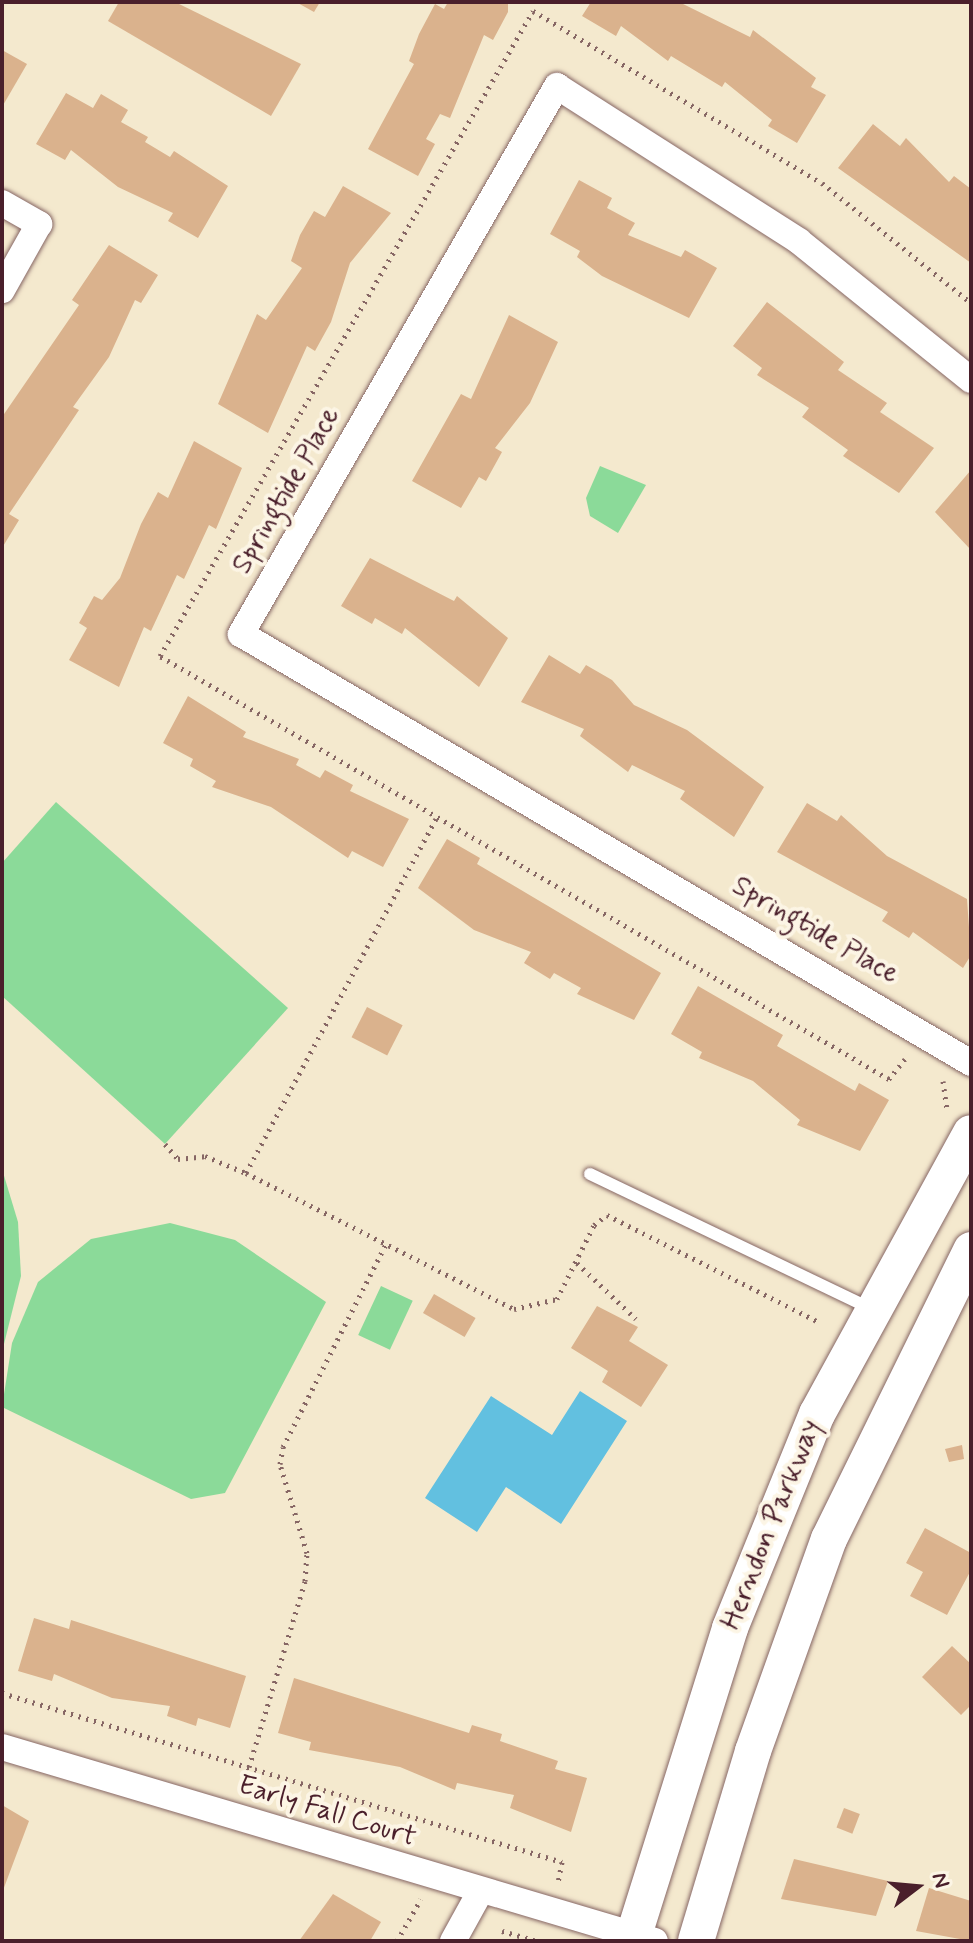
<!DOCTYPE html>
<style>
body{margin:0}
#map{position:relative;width:973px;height:1943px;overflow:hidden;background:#f4e9ce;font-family:Mynerve,sans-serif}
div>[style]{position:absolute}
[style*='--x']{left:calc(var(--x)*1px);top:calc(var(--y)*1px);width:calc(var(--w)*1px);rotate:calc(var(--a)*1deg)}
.green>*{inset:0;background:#8bda99;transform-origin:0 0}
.water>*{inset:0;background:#62c0e0}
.building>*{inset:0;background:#dab28d;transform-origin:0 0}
.path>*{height:5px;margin-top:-2.5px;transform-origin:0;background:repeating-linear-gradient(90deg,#866664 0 2px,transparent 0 8px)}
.roads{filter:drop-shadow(0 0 2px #866664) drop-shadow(0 0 2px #866664)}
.lane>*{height:12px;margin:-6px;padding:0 6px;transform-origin:6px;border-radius:6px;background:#fff}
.street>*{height:26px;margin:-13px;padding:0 13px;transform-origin:13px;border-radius:13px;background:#fff}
.secondary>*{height:36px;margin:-18px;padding:0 18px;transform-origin:18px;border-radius:18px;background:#fff}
span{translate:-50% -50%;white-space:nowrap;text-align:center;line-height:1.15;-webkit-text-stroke:8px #fcf5e5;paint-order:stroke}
.street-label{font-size:28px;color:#4a1f2b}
.frame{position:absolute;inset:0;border:4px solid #4a1f2b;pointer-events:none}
.north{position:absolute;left:877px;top:1847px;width:80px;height:80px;-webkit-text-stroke:6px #fcf5e5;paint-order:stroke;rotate:74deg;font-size:22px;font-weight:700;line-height:32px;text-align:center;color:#4a1f2b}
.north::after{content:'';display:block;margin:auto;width:28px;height:36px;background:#4a1f2b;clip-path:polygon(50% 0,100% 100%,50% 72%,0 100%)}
</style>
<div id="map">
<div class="green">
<i style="clip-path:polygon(600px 466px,646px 485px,618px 533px,590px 516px,586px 498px)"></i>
<i style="clip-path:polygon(56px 802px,288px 1008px,165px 1144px,2px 996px,2px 863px)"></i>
<i style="clip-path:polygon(2px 1169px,18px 1222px,21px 1276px,2px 1352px)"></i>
<i style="clip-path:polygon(170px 1223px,235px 1240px,326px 1302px,225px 1493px,191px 1499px,2px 1407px,12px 1343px,38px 1282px,91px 1239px)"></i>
<i style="left:381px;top:1286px;width:35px;height:54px;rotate:25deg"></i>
</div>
<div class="water">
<i style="clip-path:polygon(580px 1391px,627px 1421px,561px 1524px,506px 1487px,477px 1532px,425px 1498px,491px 1396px,552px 1435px)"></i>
</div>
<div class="building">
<i style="clip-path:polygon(119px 2px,175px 2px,301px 64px,271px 116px,108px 21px)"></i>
<i style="clip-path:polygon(296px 2px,320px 2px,314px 12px)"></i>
<i style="clip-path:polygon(448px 2px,508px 2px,508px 12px,493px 40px,484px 35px,450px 118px,440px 114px,426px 139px,435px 144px,418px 176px,368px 149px,414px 64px,409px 61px,419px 34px,435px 4px,444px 9px)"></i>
<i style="clip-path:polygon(591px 2px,679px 2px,750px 37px,753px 30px,816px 78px,811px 87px,826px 95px,797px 143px,768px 126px,772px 120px,725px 82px,722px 87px,671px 56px,668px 61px,621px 26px,616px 36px,582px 16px)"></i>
<i style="clip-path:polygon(2px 50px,27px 64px,2px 107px)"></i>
<i style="clip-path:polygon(66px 93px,93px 108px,101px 94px,128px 110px,121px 122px,148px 137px,145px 142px,170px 157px,174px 151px,228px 186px,198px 238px,168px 221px,173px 213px,118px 187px,71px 150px,65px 160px,36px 144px)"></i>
<i style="clip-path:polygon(873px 124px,900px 146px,906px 138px,949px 182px,954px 176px,971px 189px,971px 263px,838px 168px)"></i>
<i style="clip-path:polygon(579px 180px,612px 198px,607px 208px,635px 223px,628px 235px,681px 257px,685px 250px,717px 268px,689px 318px,602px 276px,577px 257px,580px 251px,550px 234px)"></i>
<i style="clip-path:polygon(343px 186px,391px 213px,350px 263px,331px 322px,315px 351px,307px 346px,268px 433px,218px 404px,257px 314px,266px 320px,302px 268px,291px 261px,300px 235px,314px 211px,325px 217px)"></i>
<i style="clip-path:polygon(109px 245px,158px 275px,141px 303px,135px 300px,109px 357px,73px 407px,79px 410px,9px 514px,19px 520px,2px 548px,2px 417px,79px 305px,72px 300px)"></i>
<i style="clip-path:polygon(767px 302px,844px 362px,838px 370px,887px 403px,880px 412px,934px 448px,899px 493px,843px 456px,848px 450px,802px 417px,809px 408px,757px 375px,762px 368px,733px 346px)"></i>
<i style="clip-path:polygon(509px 315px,558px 342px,530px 403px,495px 448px,502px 452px,486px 481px,479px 477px,461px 508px,412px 481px,461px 394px,471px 399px)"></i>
<i style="clip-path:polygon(194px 441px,242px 468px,216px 529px,209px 525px,184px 579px,177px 575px,151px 631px,144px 627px,119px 687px,69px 660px,87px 628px,79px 623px,94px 596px,102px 600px,120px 578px,141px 524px,158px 492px,168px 498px)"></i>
<i style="clip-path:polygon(971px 470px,971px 550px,935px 512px)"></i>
<i style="clip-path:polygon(370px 558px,454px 601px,457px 596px,508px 638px,479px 687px,405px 628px,402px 634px,375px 618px,372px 624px,341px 606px)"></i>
<i style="clip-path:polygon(549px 655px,580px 674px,586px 665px,612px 680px,634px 705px,687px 730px,764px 787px,734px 837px,680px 799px,685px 791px,632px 765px,628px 772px,580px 736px,584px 729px,521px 702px)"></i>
<i style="clip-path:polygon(188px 696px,246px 732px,243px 737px,299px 759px,296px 765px,320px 778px,325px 770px,353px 785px,350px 791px,409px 819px,383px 867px,352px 851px,348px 858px,271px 807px,212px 787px,216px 781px,190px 766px,193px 759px,163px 743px)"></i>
<i style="clip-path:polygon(807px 803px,837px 821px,841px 815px,887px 856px,967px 899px,971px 955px,963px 968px,913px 932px,909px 938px,882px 921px,888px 912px,777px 852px)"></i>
<i style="clip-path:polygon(447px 839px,480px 858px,477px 864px,661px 973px,634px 1020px,577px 994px,581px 988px,554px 973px,550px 979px,524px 963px,531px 952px,474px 930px,418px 888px)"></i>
<i style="clip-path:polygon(698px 986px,783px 1035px,777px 1046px,855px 1091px,859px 1083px,889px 1100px,860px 1151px,797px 1125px,800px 1120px,753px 1081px,699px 1058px,702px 1052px,671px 1034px)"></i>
<i style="left:367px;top:1007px;width:40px;height:34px;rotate:27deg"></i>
<i style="left:434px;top:1294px;width:48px;height:22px;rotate:30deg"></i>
<i style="clip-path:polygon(597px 1306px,638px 1327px,629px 1341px,668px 1365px,641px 1407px,602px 1382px,608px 1371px,571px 1348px)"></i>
<i style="clip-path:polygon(962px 1445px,964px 1459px,949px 1462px,945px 1449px)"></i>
<i style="clip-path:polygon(925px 1528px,971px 1553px,971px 1570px,947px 1615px,910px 1596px,923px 1572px,906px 1563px)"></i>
<i style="clip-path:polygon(34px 1618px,69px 1629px,71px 1620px,246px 1676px,230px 1728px,198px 1718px,196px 1726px,167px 1716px,170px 1706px,112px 1698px,54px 1674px,52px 1681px,18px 1671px)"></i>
<i style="clip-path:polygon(952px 1646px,971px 1664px,971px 1705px,961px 1715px,922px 1677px)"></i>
<i style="clip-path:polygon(294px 1678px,469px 1733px,472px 1725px,502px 1734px,500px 1741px,558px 1761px,555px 1769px,587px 1778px,571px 1832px,510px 1808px,514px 1795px,457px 1783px,455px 1790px,400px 1767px,309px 1750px,311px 1742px,278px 1733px)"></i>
<i style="clip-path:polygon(2px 1805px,29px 1821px,2px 1893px)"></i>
<i style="left:844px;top:1808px;width:17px;height:21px;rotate:21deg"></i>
<i style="clip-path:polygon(794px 1859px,888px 1881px,876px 1916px,781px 1899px)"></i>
<i style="clip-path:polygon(929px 1888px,971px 1901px,971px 1941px,916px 1931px)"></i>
<i style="clip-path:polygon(333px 1894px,381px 1922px,370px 1941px,299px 1941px)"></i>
</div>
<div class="path">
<i style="--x:905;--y:1059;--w:26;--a:129"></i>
<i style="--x:889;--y:1079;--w:843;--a:-149.88"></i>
<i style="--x:160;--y:656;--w:745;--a:-59.96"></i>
<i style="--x:533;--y:11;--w:336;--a:30.8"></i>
<i style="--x:822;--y:183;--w:191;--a:38.8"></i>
<i style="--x:943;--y:1081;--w:29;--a:82"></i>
<i style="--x:165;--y:1144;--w:20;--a:49"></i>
<i style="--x:178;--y:1159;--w:27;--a:-6"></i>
<i style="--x:205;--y:1156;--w:44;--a:22.5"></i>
<i style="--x:246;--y:1173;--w:301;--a:26.9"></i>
<i style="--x:514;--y:1309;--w:44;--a:-13.1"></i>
<i style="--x:557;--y:1299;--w:83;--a:-63.4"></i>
<i style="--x:594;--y:1225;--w:16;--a:-38"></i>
<i style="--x:607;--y:1215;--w:235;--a:26.8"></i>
<i style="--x:246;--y:1173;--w:402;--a:-61.8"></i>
<i style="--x:577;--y:1263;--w:81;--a:43.5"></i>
<i style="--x:2;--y:1693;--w:585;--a:16.79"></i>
<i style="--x:562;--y:1862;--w:21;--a:101"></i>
<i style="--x:249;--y:1767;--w:194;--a:-73.2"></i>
<i style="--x:305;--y:1581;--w:28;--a:-86"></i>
<i style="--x:307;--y:1553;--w:93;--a:-106.9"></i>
<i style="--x:280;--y:1464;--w:17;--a:-80"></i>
<i style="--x:283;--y:1447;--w:228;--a:-63.1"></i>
<i style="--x:502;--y:1931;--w:36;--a:16"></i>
<i style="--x:397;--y:1941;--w:48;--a:-60.3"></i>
</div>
<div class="roads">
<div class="lane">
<i style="--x:590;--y:1174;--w:310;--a:25.6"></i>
</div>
<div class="street">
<i style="--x:2;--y:203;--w:43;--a:29.6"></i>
<i style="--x:39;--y:224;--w:76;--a:119.3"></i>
<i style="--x:971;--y:380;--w:221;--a:-141.1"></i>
<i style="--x:799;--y:241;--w:287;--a:-147.4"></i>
<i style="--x:557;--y:86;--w:633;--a:119.97"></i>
<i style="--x:241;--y:634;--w:847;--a:30.44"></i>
<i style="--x:2;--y:1747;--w:681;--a:16.55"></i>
<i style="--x:453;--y:1941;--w:56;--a:-61.1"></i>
</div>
<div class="secondary">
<i style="--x:632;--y:1941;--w:328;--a:-72.6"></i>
<i style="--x:730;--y:1628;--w:231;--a:-67.9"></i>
<i style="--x:817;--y:1414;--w:320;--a:-61.3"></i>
<i style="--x:696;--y:1941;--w:198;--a:-73.3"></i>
<i style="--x:753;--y:1751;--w:225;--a:-70.3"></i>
<i style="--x:829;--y:1539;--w:322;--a:-63.8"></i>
</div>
</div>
<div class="street-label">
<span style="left:287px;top:491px;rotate:-60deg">Springtide Place</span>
<span style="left:815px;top:931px;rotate:30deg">Springtide Place</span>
<span style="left:772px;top:1525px;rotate:-68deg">Herndon Parkway</span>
<span style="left:327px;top:1812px;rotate:17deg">Early Fall Court</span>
</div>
<div class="frame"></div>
<div class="north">N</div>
</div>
